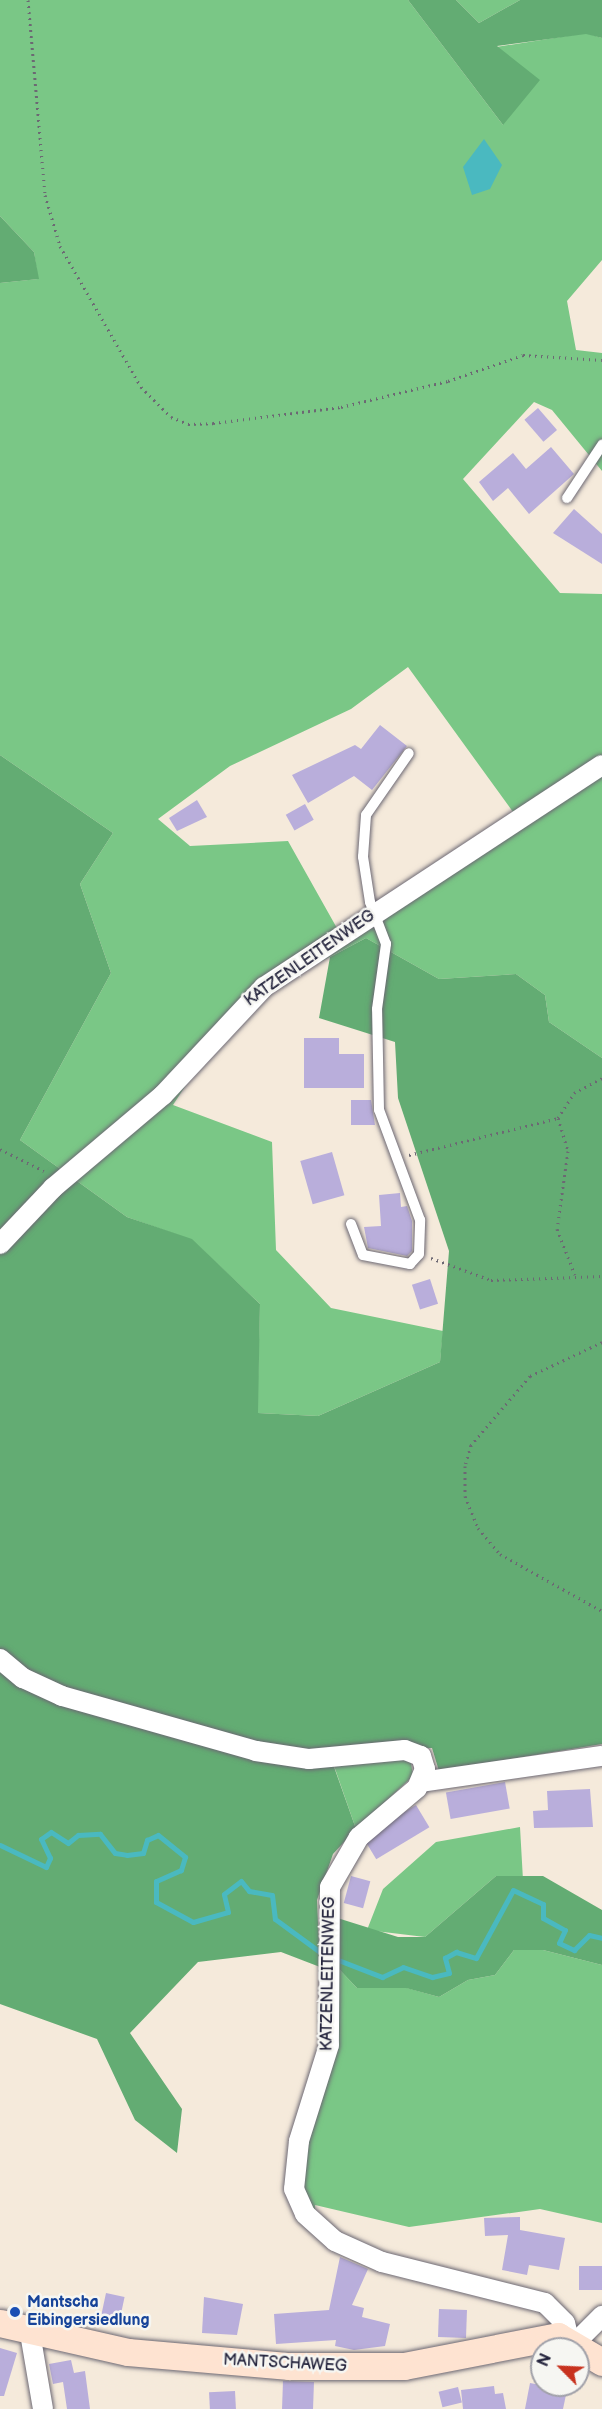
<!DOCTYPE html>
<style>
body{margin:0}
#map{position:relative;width:602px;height:2409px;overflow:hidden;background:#f5eadb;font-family:"Balsamiq Sans",sans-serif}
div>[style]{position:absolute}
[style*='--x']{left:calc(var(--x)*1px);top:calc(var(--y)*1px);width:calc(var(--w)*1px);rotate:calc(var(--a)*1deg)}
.green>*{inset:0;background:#7ac786}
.forest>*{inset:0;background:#63ac73}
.water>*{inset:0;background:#4ab9c0}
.stream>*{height:5px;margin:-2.5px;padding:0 2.5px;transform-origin:2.5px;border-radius:2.5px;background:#4ab9c0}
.building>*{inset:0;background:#b9aedb;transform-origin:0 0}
.path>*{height:3px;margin-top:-1.5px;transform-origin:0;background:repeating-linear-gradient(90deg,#6c6873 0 1.5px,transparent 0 6px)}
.roads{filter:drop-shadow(0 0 2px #6c6873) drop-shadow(0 0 2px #6c6873)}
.lane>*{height:10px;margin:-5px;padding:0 5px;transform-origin:5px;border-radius:5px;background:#fff}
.street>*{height:20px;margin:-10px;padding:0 10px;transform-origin:10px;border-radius:10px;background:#fff}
.secondary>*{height:27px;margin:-13.5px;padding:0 13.5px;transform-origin:13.5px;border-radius:13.5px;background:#fee3d1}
.dots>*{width:16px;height:16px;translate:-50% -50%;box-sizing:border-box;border:3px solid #f6f6f2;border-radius:50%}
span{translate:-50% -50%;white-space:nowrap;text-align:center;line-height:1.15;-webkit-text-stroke:5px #f6f6f2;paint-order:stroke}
.street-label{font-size:16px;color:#22223b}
.transit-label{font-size:16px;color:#164399;font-weight:700}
.left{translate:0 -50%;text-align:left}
.north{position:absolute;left:530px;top:2337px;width:60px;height:60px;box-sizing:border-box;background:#f6f6f2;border:2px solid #a1a1a9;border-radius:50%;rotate:294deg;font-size:16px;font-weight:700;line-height:24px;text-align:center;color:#22223b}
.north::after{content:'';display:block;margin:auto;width:21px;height:27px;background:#c8321e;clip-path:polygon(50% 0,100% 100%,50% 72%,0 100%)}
</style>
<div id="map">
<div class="green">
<i style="clip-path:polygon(evenodd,0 0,408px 0,503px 125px,496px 47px,586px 33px,602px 38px,602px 260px,567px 301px,576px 350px,602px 353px,602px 471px,552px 410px,534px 402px,463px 479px,560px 593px,602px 594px,602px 1058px,549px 1022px,545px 995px,516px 974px,439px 979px,366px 938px,280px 983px,197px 1068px,173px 1105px,272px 1142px,276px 1250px,331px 1308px,443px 1331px,440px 1362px,318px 1416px,257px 1413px,260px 1304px,192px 1240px,127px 1217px,20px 1140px,111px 973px,80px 884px,113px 833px,0 755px,0 283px,38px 279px,34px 252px,0 216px,0 0,408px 667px,513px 812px,338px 930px,288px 841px,190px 846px,158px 819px,230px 766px,351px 709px,408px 667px)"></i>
<i style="clip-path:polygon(456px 0,520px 0,479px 23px)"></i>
<i style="clip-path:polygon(401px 1755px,411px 1763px,413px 1776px,356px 1829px,333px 1763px)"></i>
<i style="clip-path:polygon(520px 1827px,523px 1880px,496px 1876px,425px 1937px,367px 1930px,383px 1889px,436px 1842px)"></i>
<i style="clip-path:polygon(514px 1950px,543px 1950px,602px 1965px,602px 2223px,540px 2209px,409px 2227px,315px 2205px,315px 2215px,302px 2187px,336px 1966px,357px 1988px,407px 1988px,439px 1997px,468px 1980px,495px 1975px)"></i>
</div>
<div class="forest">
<i style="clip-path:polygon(408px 0,456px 0,479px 23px,520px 0,602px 0,602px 38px,586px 34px,497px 46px,540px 80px,503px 125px)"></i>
<i style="clip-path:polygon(0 216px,34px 252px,39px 279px,0 283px)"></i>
<i style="clip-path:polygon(0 755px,113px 833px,80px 884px,111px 973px,20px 1140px,127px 1217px,192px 1239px,260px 1304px,258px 1413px,318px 1416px,440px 1362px,449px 1251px,398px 1098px,395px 1042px,319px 1018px,330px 957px,366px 938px,439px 979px,516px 974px,545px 995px,549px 1022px,602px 1058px,602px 1744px,439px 1771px,432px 1748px,327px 1747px,356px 1829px,333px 1854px,317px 1900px,320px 1967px,281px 1952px,198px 1962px,130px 2033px,182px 2109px,177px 2153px,135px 2120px,97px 2039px,0 2004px)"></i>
<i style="clip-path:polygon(496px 1876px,543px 1876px,602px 1910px,602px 1965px,543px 1950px,514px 1950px,495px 1975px,468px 1980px,439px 1997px,406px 1988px,357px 1988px,336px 1966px,331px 1916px,398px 1937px,425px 1937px)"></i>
</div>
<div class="water">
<i style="clip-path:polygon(484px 139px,502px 165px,490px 189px,472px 195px,463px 167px)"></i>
</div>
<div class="stream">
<i style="--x:0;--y:1845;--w:51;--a:25.6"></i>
<i style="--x:46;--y:1867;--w:10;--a:-66"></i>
<i style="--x:50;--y:1858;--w:21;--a:-115"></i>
<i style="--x:41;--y:1839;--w:12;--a:-35"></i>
<i style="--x:51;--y:1832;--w:20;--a:33"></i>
<i style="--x:68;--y:1843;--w:13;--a:-39"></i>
<i style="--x:78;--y:1835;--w:22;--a:-3"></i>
<i style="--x:100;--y:1834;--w:24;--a:52"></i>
<i style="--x:115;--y:1853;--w:12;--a:9"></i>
<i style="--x:127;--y:1855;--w:16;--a:-7"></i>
<i style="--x:143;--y:1853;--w:14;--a:-73"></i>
<i style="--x:147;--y:1840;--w:12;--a:-24"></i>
<i style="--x:158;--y:1835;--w:35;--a:39"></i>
<i style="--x:185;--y:1857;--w:14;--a:107"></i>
<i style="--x:181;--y:1870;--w:27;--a:156"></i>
<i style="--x:156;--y:1881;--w:21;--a:90"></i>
<i style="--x:156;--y:1902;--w:42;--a:28.4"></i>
<i style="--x:193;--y:1922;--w:36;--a:-16"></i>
<i style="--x:228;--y:1912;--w:18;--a:-103"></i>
<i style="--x:224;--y:1894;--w:21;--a:-37"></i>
<i style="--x:241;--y:1881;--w:13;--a:51"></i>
<i style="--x:249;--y:1891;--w:23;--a:10"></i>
<i style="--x:272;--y:1895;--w:24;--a:83"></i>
<i style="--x:275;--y:1919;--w:61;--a:36.3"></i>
<i style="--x:333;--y:1958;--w:53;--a:21.2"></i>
<i style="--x:382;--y:1977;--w:23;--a:-25"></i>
<i style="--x:403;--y:1967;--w:31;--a:19"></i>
<i style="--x:432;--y:1977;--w:17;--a:-13"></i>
<i style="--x:449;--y:1973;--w:16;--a:-105"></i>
<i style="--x:445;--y:1958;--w:13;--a:-29"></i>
<i style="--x:456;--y:1952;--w:21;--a:17"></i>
<i style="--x:476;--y:1958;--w:77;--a:-61.4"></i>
<i style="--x:513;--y:1890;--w:33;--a:25"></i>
<i style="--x:543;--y:1904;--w:14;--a:90"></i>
<i style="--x:543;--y:1918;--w:25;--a:29"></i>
<i style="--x:565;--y:1930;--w:14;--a:115"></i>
<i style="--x:559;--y:1943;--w:17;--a:25"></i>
<i style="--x:574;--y:1950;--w:21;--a:-45"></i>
<i style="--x:589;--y:1935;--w:13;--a:13"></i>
</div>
<div class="building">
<i style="left:538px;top:408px;width:29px;height:18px;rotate:49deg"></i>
<i style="clip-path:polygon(551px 447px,574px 474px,529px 514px,508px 488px,493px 501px,479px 482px,513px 453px,526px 469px)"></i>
<i style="clip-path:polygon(574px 509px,602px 534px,602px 564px,553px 533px)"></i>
<i style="clip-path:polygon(380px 725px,407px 746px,372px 790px,354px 776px,308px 803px,292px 775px,355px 745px,361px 749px)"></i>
<i style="clip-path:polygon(197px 800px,207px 817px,177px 831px,169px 818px)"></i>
<i style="left:305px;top:804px;width:18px;height:22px;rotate:61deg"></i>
<i style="clip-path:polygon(304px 1038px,339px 1038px,339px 1054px,364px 1054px,364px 1088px,304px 1088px)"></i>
<i style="clip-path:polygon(351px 1100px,371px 1100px,375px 1125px,351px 1125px)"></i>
<i style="left:332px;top:1152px;width:45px;height:33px;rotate:74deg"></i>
<i style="clip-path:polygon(400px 1193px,401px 1207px,407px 1206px,412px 1221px,412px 1251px,407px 1256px,368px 1248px,364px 1227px,381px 1226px,379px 1195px)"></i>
<i style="left:430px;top:1279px;width:26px;height:19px;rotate:72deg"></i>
<i style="left:505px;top:1782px;width:27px;height:60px;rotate:80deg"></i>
<i style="clip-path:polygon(590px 1789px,593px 1827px,534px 1828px,533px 1811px,548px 1810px,547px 1791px)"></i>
<i style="left:416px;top:1805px;width:26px;height:62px;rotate:59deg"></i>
<i style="left:351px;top:1876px;width:20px;height:28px;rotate:15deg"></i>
<i style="clip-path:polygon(520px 2217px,520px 2230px,565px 2238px,559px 2270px,529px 2265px,527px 2275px,502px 2270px,508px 2235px,485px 2236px,484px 2218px)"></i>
<i style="clip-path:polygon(340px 2257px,368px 2269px,352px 2305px,364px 2308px,362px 2317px,390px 2324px,385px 2346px,354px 2350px,335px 2346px,336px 2340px,276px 2344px,274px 2314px,329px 2310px)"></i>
<i style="left:602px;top:2266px;width:24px;height:23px;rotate:90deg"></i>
<i style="left:106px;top:2293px;width:19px;height:30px;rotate:12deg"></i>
<i style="clip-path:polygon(204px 2297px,243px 2304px,237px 2335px,202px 2333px)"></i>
<i style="left:439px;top:2309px;width:28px;height:28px;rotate:2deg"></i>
<i style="clip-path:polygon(0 2348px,17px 2353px,4px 2396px,0 2396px)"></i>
<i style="clip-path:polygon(71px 2360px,74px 2373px,85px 2371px,90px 2409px,67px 2409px,63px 2382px,53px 2384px,49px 2364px)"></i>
<i style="left:283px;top:2381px;width:31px;height:28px;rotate:2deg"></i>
<i style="clip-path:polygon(530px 2383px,567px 2390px,563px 2409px,525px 2409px)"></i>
<i style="clip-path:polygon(494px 2386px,495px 2394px,503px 2393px,506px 2409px,463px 2409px,461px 2390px)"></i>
<i style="left:458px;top:2387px;width:16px;height:20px;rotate:76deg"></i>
<i style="left:235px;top:2391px;width:18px;height:26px;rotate:87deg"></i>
</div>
<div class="path">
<i style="--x:28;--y:0;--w:196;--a:85"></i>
<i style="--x:45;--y:195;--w:53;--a:73.6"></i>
<i style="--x:60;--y:246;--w:163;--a:60.1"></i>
<i style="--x:141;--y:387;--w:42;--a:45"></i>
<i style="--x:171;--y:417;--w:18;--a:22"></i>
<i style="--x:188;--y:424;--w:25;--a:-2"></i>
<i style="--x:213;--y:423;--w:129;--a:-7.1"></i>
<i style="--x:341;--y:407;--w:110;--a:-13.7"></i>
<i style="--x:448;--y:381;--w:79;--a:-19.1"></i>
<i style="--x:523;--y:355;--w:79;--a:3.6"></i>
<i style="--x:558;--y:1118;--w:34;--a:73"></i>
<i style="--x:568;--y:1151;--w:79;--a:98"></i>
<i style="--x:557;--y:1229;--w:49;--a:68.6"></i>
<i style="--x:0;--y:1149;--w:49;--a:26.6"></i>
<i style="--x:409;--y:1155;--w:154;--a:-13.9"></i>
<i style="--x:558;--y:1118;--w:30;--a:-57"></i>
<i style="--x:574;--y:1093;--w:32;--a:-28"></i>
<i style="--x:431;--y:1258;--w:64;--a:20.1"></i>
<i style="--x:491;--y:1280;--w:111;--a:-2.1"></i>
<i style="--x:602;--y:1342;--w:80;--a:154.7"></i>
<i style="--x:530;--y:1376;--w:91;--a:130.5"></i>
<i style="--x:471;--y:1445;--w:22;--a:106"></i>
<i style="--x:465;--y:1466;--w:30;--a:90"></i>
<i style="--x:465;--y:1496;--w:35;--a:68"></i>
<i style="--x:478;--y:1528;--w:34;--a:50"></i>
<i style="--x:500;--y:1554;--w:117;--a:29.2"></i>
</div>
<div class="roads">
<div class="lane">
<i style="--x:567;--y:498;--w:64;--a:-56.6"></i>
<i style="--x:351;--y:1224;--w:33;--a:69"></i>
<i style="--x:363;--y:1255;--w:48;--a:10.8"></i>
<i style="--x:410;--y:1264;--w:13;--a:-48"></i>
<i style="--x:419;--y:1254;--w:34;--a:-88"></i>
<i style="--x:420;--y:1220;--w:117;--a:-110.4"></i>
<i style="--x:379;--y:1110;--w:101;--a:-91.1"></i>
<i style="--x:377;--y:1009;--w:66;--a:-82.1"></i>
<i style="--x:386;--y:944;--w:45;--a:-110.9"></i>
<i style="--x:370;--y:902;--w:46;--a:-98.8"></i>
<i style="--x:363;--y:857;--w:42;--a:-85.9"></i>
<i style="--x:366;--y:815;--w:75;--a:-55.3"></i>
</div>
<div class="street">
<i style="--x:0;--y:1244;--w:77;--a:-46.6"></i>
<i style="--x:53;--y:1188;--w:144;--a:-40.2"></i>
<i style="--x:163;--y:1095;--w:148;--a:-46.9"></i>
<i style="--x:264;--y:987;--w:404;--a:-33.3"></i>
<i style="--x:0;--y:1659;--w:30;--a:40"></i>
<i style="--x:23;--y:1678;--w:43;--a:24.8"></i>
<i style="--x:62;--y:1696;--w:202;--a:15.8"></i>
<i style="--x:256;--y:1751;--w:54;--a:8.6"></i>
<i style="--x:309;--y:1759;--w:96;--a:-5.4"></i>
<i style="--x:405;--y:1750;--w:17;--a:21"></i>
<i style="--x:421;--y:1756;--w:14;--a:73"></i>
<i style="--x:425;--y:1769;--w:21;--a:113"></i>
<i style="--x:417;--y:1788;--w:76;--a:139.8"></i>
<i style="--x:359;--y:1837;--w:58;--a:120.1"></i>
<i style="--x:330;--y:1887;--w:158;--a:90.4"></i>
<i style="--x:329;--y:2045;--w:101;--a:107.4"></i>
<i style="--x:299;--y:2141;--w:48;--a:95.9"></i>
<i style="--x:294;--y:2189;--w:27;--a:66"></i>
<i style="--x:305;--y:2214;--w:40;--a:42"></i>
<i style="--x:335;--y:2241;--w:51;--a:24.1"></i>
<i style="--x:382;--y:2262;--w:168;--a:14.1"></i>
<i style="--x:545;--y:2303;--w:28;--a:45"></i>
<i style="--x:565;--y:2323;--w:16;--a:76"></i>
<i style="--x:421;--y:1782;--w:183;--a:-8.2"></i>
<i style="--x:30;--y:2333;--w:77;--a:80.3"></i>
<i style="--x:576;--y:2342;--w:37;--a:-45"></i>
</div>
<div class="secondary">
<i style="--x:0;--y:2323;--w:131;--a:12.8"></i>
<i style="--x:128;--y:2352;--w:162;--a:5"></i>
<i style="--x:289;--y:2366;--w:115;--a:0"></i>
<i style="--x:404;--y:2366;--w:157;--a:-11"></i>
<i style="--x:558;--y:2336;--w:51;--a:30.6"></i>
</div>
</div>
<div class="dots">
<i style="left:15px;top:2312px;background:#1a4fb4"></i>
</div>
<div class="street-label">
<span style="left:310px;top:959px;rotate:-35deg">KATZENLEITENWEG</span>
<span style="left:329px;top:1974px;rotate:-89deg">KATZENLEITENWEG</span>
<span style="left:285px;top:2364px;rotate:3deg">MANTSCHAWEG</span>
</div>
<div class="transit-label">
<span class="left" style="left:27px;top:2312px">Mantscha<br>Eibingersiedlung</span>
</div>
<div class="north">N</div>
</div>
